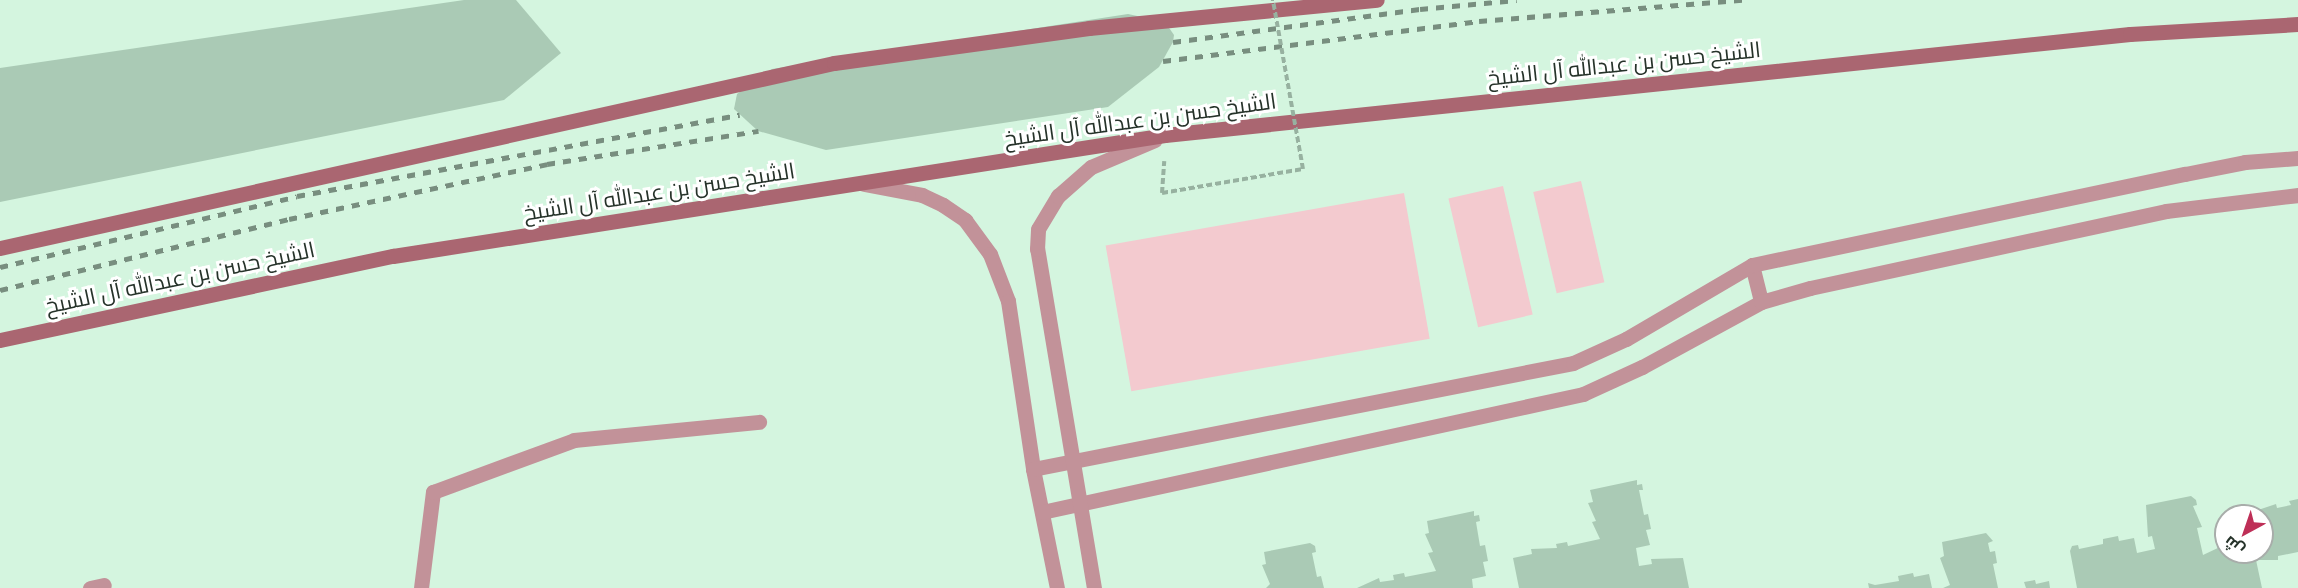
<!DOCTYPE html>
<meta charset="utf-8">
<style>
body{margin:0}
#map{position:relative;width:2298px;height:588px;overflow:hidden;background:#d4f5df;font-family:"Titillium Web",Cairo,sans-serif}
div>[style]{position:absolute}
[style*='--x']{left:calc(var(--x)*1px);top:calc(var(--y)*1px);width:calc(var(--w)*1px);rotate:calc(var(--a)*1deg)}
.green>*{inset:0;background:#f3cacf;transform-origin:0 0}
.building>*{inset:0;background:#aacab5}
.path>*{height:4px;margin-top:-2px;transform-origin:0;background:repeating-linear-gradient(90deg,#97b1a0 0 6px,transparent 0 9px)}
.minor>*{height:15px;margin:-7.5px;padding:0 7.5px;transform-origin:7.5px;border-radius:7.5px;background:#c29299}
.tertiary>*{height:15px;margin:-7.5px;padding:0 7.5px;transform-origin:7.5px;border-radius:7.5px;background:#c29299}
.secondary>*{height:15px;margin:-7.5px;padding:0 7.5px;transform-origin:7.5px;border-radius:7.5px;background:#aa6671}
.rail>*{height:4.5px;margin-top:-2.25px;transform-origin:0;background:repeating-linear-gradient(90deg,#788e7f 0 8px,transparent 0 16px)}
.path-bridge>*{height:4px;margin-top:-2px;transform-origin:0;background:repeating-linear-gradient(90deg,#97b1a0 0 6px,transparent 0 9px)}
span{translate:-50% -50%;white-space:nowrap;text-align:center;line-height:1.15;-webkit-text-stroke:6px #fff;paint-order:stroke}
.street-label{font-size:22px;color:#26332a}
.north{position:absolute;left:2214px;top:504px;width:60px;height:60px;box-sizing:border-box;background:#fff;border:2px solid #a8adaa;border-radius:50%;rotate:220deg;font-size:16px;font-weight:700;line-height:24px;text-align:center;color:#26332a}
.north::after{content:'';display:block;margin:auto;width:21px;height:27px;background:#be2f57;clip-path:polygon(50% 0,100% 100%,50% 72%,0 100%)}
</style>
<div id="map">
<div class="green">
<i style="left:1581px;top:181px;width:104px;height:49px;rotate:77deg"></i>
<i style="left:1503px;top:186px;width:132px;height:56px;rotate:77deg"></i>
<i style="left:1404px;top:193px;width:148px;height:303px;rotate:80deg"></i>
</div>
<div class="building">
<i style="clip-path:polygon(464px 0,516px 0,561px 53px,504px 100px,0 202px,0 68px)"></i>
<i style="clip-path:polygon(1128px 14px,1165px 22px,1174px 35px,1173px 42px,1159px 67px,1108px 107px,826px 150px,758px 131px,734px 109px,737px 94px,772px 69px)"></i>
<i style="clip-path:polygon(1637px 480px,1637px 485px,1642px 484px,1643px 490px,1639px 490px,1644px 515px,1648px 514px,1651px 529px,1646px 530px,1650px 545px,1636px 548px,1639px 566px,1652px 564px,1651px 559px,1683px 558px,1689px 588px,1519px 588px,1513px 558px,1532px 554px,1531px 549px,1557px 548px,1556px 544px,1567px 542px,1568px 546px,1600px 539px,1592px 522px,1596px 521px,1588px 503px,1593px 502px,1590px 490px)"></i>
<i style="clip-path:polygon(2191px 496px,2196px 500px,2197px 505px,2193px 506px,2202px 527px,2197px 528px,2203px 555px,2220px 547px,2226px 552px,2262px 552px,2262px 516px,2243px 515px,2276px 504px,2277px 508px,2291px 505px,2289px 501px,2298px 499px,2298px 552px,2278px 556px,2278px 560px,2256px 560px,2262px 588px,2077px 588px,2070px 551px,2072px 546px,2078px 545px,2079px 549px,2103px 544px,2103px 539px,2118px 536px,2119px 541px,2134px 538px,2137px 553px,2155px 549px,2152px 536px,2148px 537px,2146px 505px)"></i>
<i style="clip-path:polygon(1474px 511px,1474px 516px,1479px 515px,1480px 521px,1476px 522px,1480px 546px,1485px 545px,1488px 561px,1483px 562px,1486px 576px,1472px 579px,1473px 588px,1357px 588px,1379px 578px,1380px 582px,1394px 580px,1393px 575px,1404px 573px,1405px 577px,1436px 571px,1428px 553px,1433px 552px,1425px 534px,1429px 533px,1427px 521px)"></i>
<i style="clip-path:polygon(1986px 533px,1993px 541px,1988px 543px,1990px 552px,1995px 551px,1997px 563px,1993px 564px,1998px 588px,1943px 588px,1950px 585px,1940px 558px,1944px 556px,1942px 542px)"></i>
<i style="clip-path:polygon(1310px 543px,1315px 546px,1316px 552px,1312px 553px,1317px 577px,1321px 576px,1324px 588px,1266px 588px,1270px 584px,1262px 565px,1266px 564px,1264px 552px)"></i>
<i style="clip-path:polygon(1913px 573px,1914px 577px,1929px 574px,1932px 588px,1869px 588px,1868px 583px,1875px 585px,1899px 581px,1898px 576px)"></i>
<i style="clip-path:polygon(2035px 580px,2036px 584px,2049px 581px,2050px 588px,2026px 588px,2024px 582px)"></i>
</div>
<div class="path">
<i style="--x:1162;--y:193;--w:32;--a:-86"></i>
</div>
<div class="minor">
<i style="--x:1752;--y:265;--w:38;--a:76"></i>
<i style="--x:90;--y:588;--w:14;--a:-12"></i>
<i style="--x:421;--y:588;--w:97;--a:-82.9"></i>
<i style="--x:433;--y:492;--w:150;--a:-20.2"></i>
<i style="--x:574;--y:440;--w:186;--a:-5.6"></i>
</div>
<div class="tertiary">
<i style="--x:864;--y:184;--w:59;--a:10.7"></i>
<i style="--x:922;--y:195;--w:23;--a:25"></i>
<i style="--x:943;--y:205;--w:27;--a:34"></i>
<i style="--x:965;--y:220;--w:42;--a:53.7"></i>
<i style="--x:990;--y:254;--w:50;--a:69"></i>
<i style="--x:1008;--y:301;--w:170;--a:81.5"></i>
<i style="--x:1033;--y:469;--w:121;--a:78.6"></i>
<i style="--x:1033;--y:469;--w:550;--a:-11.11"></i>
<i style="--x:1573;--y:363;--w:58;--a:-24.4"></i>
<i style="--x:1626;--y:339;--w:146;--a:-30.4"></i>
<i style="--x:1752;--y:265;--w:442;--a:-11.9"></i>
<i style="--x:2185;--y:174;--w:61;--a:-11.3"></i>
<i style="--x:2245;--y:162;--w:53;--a:-4.3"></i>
<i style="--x:1042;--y:512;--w:554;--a:-12.3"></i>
<i style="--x:1583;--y:394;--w:65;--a:-24.6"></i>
<i style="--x:1642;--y:367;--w:136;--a:-28.6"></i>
<i style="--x:1761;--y:302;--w:51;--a:-15.9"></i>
<i style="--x:1810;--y:288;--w:364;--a:-12.2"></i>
<i style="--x:2166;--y:211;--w:133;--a:-6.9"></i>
<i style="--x:1094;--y:588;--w:344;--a:-99.5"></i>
<i style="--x:1037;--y:249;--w:20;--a:-87"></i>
<i style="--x:1038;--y:229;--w:39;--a:-59"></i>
<i style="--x:1058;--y:196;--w:44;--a:-41.3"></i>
<i style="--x:1091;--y:167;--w:69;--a:-22.9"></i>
</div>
<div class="secondary">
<i style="--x:0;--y:248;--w:854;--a:-12.51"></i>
<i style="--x:834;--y:63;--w:257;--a:-7.8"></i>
<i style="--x:1089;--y:28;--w:289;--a:-5.6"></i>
<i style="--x:0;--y:340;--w:402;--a:-12.1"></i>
<i style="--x:393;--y:256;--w:781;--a:-8.91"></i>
<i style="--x:1165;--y:135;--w:970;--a:-5.98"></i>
<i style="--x:2130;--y:34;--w:168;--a:-3.4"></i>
</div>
<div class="rail">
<i style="--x:1173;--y:42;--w:249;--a:-7.6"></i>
<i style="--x:1420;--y:9;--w:97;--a:-5.3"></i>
<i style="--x:1163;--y:61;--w:319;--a:-7.2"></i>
<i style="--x:1479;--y:21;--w:264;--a:-4.6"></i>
<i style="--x:0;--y:267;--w:305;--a:-13.4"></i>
<i style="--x:297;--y:196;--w:450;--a:-10.4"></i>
<i style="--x:0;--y:290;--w:298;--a:-13.8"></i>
<i style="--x:289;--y:219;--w:264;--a:-12"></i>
<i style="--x:547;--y:164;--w:214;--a:-8.9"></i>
</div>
<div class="path-bridge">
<i style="--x:1162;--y:193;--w:143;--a:-9.7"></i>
<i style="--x:1303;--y:169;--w:172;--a:-100.1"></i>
</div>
<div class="street-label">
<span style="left:1624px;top:64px;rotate:-6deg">الشيخ حسن بن عبدالله آل الشيخ</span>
<span style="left:1140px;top:120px;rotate:-8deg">الشيخ حسن بن عبدالله آل الشيخ</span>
<span style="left:659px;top:192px;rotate:-9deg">الشيخ حسن بن عبدالله آل الشيخ</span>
<span style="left:180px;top:278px;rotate:-12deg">الشيخ حسن بن عبدالله آل الشيخ</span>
</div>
<div class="north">ش</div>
</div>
